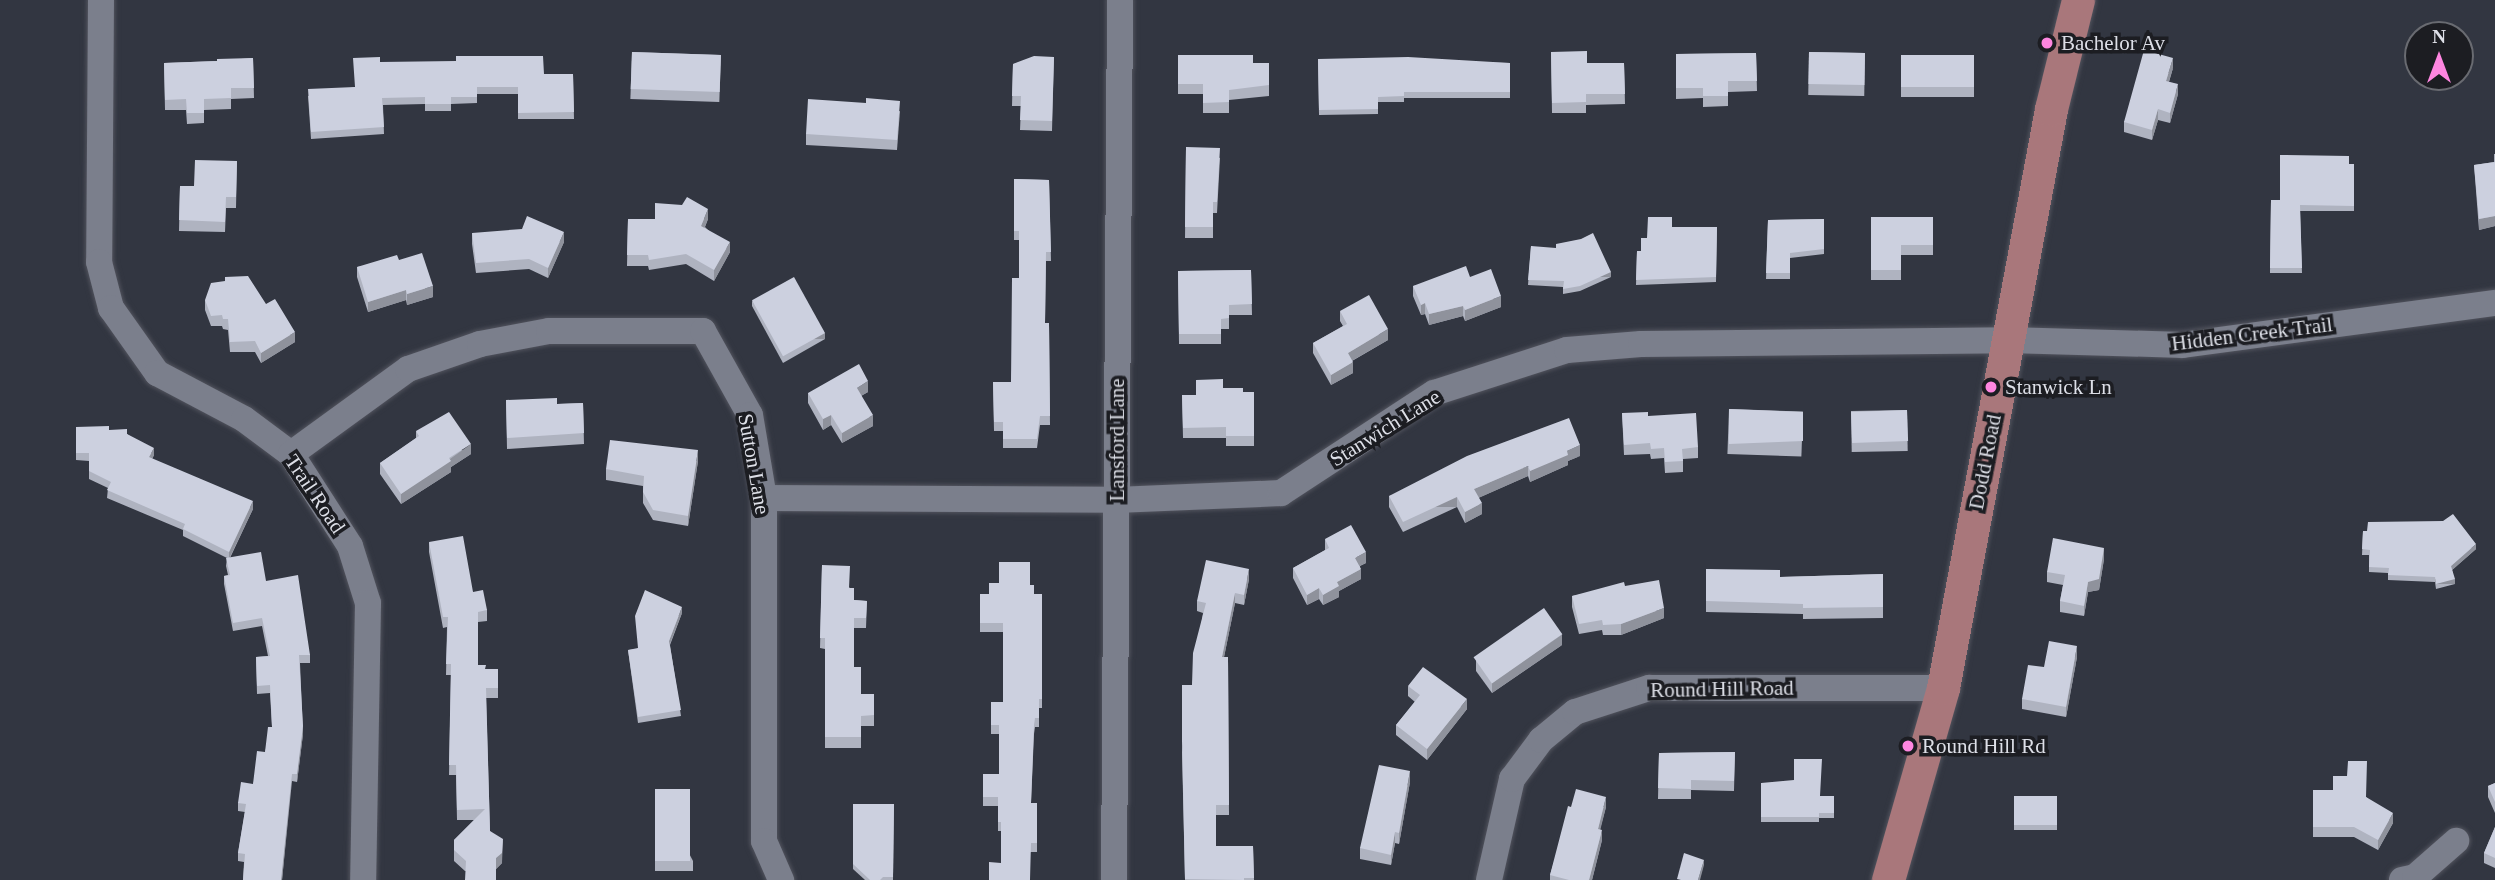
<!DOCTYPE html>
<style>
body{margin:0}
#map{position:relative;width:2495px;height:880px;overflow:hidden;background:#323641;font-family:Georgia,serif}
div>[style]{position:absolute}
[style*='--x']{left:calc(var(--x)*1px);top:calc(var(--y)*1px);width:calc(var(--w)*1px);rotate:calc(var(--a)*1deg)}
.roads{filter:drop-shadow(0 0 2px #51535d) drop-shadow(0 0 2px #51535d)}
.minor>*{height:26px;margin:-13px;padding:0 13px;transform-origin:13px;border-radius:13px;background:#7b7f8c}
.major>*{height:33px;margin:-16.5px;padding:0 16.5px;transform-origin:16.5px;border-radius:16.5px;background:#a9777b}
.wall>*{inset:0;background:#afb3c0;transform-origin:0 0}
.shaded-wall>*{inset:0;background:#8f929c;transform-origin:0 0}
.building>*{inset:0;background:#ccd0df;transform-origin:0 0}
.dots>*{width:19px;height:19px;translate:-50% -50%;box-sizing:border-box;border:4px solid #1c1d22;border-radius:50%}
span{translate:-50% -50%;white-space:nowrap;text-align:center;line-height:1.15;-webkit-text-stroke:7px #1c1d22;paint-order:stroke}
.poi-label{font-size:21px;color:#dddfe7}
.left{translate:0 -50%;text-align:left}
.street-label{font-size:21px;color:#dddfe7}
.north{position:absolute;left:2404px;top:21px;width:70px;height:70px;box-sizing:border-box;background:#1c1d22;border:2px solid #696b71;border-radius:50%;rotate:0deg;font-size:19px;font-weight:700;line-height:28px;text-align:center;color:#dddfe7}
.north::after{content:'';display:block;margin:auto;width:24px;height:32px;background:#fe86e0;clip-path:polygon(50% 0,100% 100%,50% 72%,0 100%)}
</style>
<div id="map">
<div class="roads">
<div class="minor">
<i style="--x:101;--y:0;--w:262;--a:90.4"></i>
<i style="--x:99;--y:262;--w:48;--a:75.4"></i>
<i style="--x:111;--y:308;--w:80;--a:54.7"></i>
<i style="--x:157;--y:373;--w:98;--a:27.9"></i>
<i style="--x:244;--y:419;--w:59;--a:36.7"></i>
<i style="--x:291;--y:454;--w:109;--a:57.3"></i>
<i style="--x:350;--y:546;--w:60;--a:72.5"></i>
<i style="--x:368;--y:603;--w:277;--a:91"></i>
<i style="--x:291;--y:454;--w:145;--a:-36"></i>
<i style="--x:408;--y:369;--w:76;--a:-19.1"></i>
<i style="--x:480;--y:344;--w:70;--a:-10.7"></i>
<i style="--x:549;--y:331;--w:154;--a:0"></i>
<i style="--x:703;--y:331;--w:96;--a:60.8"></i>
<i style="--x:750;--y:415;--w:84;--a:80.4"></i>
<i style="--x:764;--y:498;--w:343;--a:90"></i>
<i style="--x:764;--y:841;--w:43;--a:66.4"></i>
<i style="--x:764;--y:498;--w:352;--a:0.3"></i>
<i style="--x:1116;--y:500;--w:165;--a:-2.4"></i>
<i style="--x:1281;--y:493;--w:183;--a:-33.2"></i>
<i style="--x:1434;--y:393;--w:140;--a:-17.9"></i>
<i style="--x:1567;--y:350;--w:74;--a:-4.6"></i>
<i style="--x:1641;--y:344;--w:367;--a:-0.6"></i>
<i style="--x:2008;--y:340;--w:175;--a:1.6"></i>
<i style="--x:2183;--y:345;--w:315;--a:-7.7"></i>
<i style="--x:1114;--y:880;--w:880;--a:-89.61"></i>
<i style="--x:1489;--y:880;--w:104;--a:-77.2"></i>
<i style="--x:1512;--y:779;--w:49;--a:-53.4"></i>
<i style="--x:1541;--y:740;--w:44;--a:-39.5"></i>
<i style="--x:1575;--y:712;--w:78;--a:-18"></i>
<i style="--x:1649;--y:688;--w:294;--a:0"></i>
<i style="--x:2402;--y:880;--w:13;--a:-13"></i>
<i style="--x:2415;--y:877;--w:55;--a:-41.3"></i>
</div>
<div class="major">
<i style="--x:1888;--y:880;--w:200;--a:-74"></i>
<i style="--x:1943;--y:688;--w:589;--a:-79.43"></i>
<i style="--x:2051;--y:109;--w:112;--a:-76.1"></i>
</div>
</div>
<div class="wall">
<i style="left:632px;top:52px;width:89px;height:47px;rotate:2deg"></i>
<i style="clip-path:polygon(1551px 52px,1587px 63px,1624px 63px,1625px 104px,1586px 105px,1586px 113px,1552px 113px)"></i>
<i style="left:1809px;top:52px;width:56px;height:43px;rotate:1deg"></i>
<i style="clip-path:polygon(1756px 53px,1757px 91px,1728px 92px,1728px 106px,1703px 107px,1703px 98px,1676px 99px,1676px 54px)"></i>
<i style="clip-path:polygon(1178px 55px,1253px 63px,1269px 63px,1269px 96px,1229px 100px,1229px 113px,1203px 113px,1203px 94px,1178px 94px)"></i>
<i style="left:1974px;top:55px;width:42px;height:73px;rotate:90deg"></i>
<i style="clip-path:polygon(1054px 57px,1052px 131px,1020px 130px,1021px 106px,1012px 106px,1013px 64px)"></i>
<i style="clip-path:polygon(253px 58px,254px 98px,231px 99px,231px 109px,204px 110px,204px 123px,187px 124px,186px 110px,165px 110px,164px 63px,217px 61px)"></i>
<i style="clip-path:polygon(1318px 59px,1510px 63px,1510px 98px,1404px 98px,1404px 102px,1378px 102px,1378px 114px,1319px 115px)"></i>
<i style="clip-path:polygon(380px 62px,544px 74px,573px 74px,574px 119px,518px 119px,518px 94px,477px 94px,477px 103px,451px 104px,451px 111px,425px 111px,425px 104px,383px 105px,384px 134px,311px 139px,308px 96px,355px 87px)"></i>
<i style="clip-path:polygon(2173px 68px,2169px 82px,2178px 94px,2170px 123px,2158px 120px,2152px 140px,2124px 132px,2124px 122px)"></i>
<i style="clip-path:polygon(900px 111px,897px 150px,806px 145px,806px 134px)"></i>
<i style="clip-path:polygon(1186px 147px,1220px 158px,1217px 213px,1213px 213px,1213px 238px,1185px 238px)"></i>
<i style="clip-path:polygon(2494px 154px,2495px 154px,2495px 226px,2479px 230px,2474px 165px,2494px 162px)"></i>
<i style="clip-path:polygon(237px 161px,236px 208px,226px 208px,225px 232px,179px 231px,180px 186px,194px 186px)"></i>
<i style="clip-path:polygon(2349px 164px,2354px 164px,2354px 211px,2300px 211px,2302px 273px,2270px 273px,2271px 200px,2280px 200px)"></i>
<i style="clip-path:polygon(1014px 179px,1049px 180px,1051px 261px,1046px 261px,1045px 323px,1049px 323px,1050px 425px,1040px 425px,1037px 448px,1003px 448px,1003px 431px,994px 431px,993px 382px,1011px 382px,1019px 278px,1019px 240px,1014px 240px)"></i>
<i style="clip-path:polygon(1871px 217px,1933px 217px,1933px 255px,1901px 255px,1901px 280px,1871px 280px)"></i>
<i style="clip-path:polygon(628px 219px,708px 219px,705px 227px,730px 252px,714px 281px,686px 264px,649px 270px,648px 266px,627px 266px)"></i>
<i style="clip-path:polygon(1824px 219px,1824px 254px,1790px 258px,1790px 279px,1766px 279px,1768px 220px)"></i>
<i style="clip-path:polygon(1672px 227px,1717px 227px,1716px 282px,1636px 285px,1637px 251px,1641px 251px,1647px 238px)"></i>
<i style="clip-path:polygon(472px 233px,564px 242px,548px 278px,529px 269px,476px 273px,472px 244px)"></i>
<i style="clip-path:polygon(1531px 246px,1611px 277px,1580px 291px,1563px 294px,1563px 287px,1528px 285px)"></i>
<i style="clip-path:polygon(399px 260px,433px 297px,407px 305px,406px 300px,368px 312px,357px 277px,357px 267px)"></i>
<i style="clip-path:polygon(1251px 270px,1252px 315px,1229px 315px,1229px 329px,1221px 329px,1221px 344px,1179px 344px,1178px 271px)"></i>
<i style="clip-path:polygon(1470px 277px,1501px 307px,1465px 321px,1463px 316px,1429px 325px,1425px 314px,1421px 315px,1413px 296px,1413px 286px)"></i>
<i style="clip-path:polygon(205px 300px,266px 304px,295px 342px,261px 363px,255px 352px,230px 352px,228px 330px,223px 329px,222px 326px,211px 326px,205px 310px)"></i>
<i style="clip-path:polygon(752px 301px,825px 339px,783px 363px,752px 306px)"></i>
<i style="clip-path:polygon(1340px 311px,1388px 340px,1352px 361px,1353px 373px,1331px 385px,1313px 353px,1313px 343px,1343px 326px,1340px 321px)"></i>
<i style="clip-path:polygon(1223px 388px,1243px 392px,1254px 392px,1254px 446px,1226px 446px,1226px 438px,1183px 438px,1182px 395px,1196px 395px)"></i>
<i style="clip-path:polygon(868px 392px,861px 396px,873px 426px,842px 443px,831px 425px,823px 430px,808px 403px,808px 393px)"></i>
<i style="clip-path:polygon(506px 400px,557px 404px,583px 403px,584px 444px,507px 449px)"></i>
<i style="left:1729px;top:409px;width:74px;height:45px;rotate:2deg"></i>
<i style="left:1907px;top:410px;width:41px;height:56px;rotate:89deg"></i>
<i style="clip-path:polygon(1622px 413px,1648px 416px,1698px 447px,1698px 458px,1683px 459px,1683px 472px,1665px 473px,1664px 458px,1651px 459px,1650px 454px,1624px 455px)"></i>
<i style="clip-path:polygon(76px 427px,109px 430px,127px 434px,154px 455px,152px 459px,253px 509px,230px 558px,266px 581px,310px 655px,310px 663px,300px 663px,303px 734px,297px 782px,292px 781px,282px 880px,243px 880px,244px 862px,238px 861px,238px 853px,245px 812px,238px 811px,238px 803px,253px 784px,265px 752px,272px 727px,270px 693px,257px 694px,256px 657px,268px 656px,262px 626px,233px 631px,224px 584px,224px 576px,228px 575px,226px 566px,227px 558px,183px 536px,183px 530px,107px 498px,108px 488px,89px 479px,89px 461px,76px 460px)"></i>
<i style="clip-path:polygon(416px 431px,471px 454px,451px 467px,451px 472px,401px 504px,380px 474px,380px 463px,416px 438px)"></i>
<i style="clip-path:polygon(1580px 456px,1568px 461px,1568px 465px,1530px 482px,1528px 476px,1478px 498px,1482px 514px,1465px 523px,1457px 507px,1403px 532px,1389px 507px,1389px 496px)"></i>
<i style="clip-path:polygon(698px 461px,688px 526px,653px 520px,643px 503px,643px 486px,606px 480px,606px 469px)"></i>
<i style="clip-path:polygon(2363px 531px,2476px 549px,2452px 570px,2455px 584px,2436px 589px,2435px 582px,2388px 580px,2388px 573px,2369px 572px,2369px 555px,2362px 555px)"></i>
<i style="clip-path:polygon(1325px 539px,1366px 563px,1360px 566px,1361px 579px,1339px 591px,1339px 597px,1323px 605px,1319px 599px,1307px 605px,1293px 578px,1293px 568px,1325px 550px)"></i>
<i style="clip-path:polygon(429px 542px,473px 592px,487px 610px,487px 621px,478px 622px,478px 665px,485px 669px,498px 669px,498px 698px,486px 698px,490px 831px,502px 863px,496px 869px,465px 871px,454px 861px,454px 840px,474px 820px,457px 820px,456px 775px,449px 775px,451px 675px,446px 675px,447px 627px,443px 628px,429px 552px)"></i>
<i style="clip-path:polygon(2104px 559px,2099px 590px,2088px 592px,2084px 616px,2060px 612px,2060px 601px,2063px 585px,2047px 582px,2047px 572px)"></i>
<i style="clip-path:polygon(822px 565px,850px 588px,854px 600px,867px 601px,866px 628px,854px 628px,854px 667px,861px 694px,874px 694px,874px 726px,861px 726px,861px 748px,825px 748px,825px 649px,820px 648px)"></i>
<i style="clip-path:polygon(1706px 569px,1780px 577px,1883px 574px,1883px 618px,1803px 619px,1803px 614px,1706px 612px)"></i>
<i style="clip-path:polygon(1249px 579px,1244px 605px,1235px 603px,1224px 657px,1228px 657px,1229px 815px,1216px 815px,1216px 846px,1253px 846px,1254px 880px,1185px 880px,1182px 752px,1203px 613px,1197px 611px,1197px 601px)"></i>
<i style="clip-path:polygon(1030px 585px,1034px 594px,1042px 594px,1042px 708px,1039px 708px,1039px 727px,1035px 727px,1034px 734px,1031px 803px,1037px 803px,1037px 852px,1031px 852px,1001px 863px,1001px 831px,998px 831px,998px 806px,983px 806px,983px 774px,999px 774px,999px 734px,991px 734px,991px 702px,1003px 702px,1003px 632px,980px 632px,980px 594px,989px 594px)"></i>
<i style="clip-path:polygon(1625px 586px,1664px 618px,1621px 635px,1603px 635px,1602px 630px,1579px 634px,1572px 607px,1572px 596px)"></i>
<i style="clip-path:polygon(682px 613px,670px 645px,681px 716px,638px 723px,628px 650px,637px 649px)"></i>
<i style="clip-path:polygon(1562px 645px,1492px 693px,1476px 671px,1476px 660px)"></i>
<i style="clip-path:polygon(2077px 657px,2066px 717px,2022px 709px,2022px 699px,2044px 667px)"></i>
<i style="clip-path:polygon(1408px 686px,1467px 709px,1427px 760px,1396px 735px,1396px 725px,1415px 702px,1408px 696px)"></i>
<i style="clip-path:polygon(1735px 752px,1734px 791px,1691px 790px,1691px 799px,1658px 799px,1659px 753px)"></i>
<i style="clip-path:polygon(1410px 782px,1399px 844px,1395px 843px,1391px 865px,1360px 859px,1360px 848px)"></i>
<i style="clip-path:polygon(1761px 783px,1820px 796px,1834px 796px,1834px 818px,1819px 818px,1819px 822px,1761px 822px)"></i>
<i style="clip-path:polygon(2495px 783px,2495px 813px,2488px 797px,2488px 786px)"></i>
<i style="clip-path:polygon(655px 789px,693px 861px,693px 871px,655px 871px)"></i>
<i style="clip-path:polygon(2313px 790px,2366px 797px,2393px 823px,2378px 850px,2354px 837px,2313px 837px)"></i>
<i style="left:2014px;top:796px;width:43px;height:34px"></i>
<i style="clip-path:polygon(853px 804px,894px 804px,893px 880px,865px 880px,853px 869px)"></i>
<i style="clip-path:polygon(1571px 807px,1606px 807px,1600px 829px,1602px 840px,1592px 880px,1550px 880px,1550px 875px)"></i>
<i style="clip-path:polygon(2495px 827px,2495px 868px,2484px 863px,2484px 853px)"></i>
</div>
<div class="shaded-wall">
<i style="clip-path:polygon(2173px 58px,2173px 68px,2166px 91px,2166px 81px)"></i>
<i style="clip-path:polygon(2178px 84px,2178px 94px,2170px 123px,2170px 113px)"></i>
<i style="clip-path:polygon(2158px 109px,2158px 120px,2152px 140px,2152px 130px)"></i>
<i style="clip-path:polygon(708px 209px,708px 219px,701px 236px,701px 226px)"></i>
<i style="clip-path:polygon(2495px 216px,2495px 226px,2479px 230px,2479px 219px)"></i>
<i style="clip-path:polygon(564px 232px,564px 242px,548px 278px,548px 268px)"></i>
<i style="clip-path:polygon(730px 242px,730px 252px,714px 281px,714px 270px)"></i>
<i style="left:1611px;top:272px;width:5px;height:34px;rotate:90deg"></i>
<i style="clip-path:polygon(433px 286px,433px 297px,407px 305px,407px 294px)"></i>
<i style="clip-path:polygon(406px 290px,406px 300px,368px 312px,368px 302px)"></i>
<i style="clip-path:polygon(1501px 296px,1501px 307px,1465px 321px,1465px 310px)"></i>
<i style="clip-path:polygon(1425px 303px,1425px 314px,1421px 315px,1421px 305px)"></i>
<i style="clip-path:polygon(1463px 306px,1463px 316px,1429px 325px,1429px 314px)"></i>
<i style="clip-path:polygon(1388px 329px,1388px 340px,1348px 363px,1348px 353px)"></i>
<i style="clip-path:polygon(295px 332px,295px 342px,261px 363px,261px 353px)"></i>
<i style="left:825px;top:333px;width:6px;height:48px;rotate:90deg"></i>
<i style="clip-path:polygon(1353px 362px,1353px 373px,1331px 385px,1331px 375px)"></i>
<i style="clip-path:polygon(868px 381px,868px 392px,857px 398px,857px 388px)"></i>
<i style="clip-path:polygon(831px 415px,831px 425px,823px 430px,823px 419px)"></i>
<i style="clip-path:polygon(873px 415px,873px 426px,842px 443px,842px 433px)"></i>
<i style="clip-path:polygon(471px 444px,471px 454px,451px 467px,451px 472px,401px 504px,401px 494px)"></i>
<i style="clip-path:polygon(1580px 445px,1580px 456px,1568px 461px,1568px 465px,1530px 482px,1530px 471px,1567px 451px)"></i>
<i style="clip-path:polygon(154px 448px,154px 455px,149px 465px,149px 457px)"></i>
<i style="clip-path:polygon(698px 450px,698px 461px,688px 526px,688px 516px)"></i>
<i style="clip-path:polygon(1528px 466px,1528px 476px,1474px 500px,1474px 489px)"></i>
<i style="left:1457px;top:497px;width:10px;height:60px;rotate:90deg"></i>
<i style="clip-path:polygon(253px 501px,253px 509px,229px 559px,229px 552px)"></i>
<i style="clip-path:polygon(1482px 503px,1482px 514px,1465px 523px,1465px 512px)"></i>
<i style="clip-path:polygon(2476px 544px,2476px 549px,2451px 571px,2451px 566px)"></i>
<i style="clip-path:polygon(2104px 548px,2104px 559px,2099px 590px,2088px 592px,2084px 616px,2084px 606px,2088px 582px)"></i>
<i style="clip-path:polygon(1366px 552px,1366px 563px,1355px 568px,1355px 558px)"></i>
<i style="clip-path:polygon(1249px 569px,1249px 579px,1244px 605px,1244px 595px)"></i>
<i style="clip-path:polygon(1361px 569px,1361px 579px,1339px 591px,1339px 597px,1323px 605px,1323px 595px,1337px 582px)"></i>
<i style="left:2455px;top:579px;width:5px;height:20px;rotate:90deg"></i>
<i style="clip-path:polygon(1319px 588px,1319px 599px,1307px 605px,1307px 595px)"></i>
<i style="clip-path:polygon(1235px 593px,1235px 603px,1222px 667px,1222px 657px)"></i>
<i style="clip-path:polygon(682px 607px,682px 613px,669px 646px,669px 641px)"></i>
<i style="clip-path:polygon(1664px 608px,1664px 618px,1621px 635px,1621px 624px)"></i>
<i style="clip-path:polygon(1562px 634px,1562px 645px,1492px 693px,1492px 683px)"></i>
<i style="clip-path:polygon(2077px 646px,2077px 657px,2066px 717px,2066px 707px)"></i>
<i style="clip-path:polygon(1467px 699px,1467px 709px,1427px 760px,1427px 749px)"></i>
<i style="clip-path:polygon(303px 726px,303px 734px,297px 782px,297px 774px)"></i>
<i style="clip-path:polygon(1410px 771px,1410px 782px,1399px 844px,1399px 833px)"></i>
<i style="clip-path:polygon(292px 774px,282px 880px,281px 880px)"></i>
<i style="clip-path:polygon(1606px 797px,1606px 807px,1598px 839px,1598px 829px)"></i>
<i style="clip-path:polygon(2393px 813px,2393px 823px,2378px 850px,2378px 840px)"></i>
<i style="clip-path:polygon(1602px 830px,1602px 840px,1592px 880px,1589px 880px)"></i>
<i style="clip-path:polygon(1395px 832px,1395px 843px,1391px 865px,1391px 855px)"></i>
<i style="clip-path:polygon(503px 839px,502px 863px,496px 869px,496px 858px)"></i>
<i style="clip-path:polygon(1704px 860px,1704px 865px,1700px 880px,1698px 880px)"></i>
</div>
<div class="building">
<i style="clip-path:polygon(2144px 50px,2173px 58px,2166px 81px,2178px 84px,2170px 113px,2158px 109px,2152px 130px,2124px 122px)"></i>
<i style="clip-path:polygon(1587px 51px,1587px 63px,1624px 63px,1625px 94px,1586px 94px,1586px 102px,1552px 103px,1551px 52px)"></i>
<i style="left:632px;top:52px;width:89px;height:37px;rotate:2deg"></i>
<i style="left:1809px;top:52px;width:56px;height:32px;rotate:1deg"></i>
<i style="clip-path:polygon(1756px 53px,1757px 81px,1728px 81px,1728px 96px,1703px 96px,1703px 88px,1676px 88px,1676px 54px)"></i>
<i style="clip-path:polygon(1178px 55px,1253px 55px,1253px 63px,1269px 63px,1269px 85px,1229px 90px,1229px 102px,1203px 103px,1203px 84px,1178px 84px)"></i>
<i style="left:1974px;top:55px;width:32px;height:73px;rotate:90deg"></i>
<i style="clip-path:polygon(456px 56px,543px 56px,544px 74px,573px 74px,574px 112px,518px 113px,518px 87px,477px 87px,477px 97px,451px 97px,451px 104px,425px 104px,425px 97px,382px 98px,384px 127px,311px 132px,308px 89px,355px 87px,353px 58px,380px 57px,380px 62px,456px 61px)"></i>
<i style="clip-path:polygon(1034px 56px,1054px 57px,1052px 121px,1020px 120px,1021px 96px,1012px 96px,1013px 64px)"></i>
<i style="clip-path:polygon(1408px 57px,1510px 63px,1510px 92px,1404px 92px,1404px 96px,1378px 97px,1378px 109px,1319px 110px,1318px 59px)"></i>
<i style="clip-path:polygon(253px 58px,254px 88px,231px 88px,231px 98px,204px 99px,204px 113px,187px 113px,186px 99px,165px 100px,164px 63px,217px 61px,217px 59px)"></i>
<i style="clip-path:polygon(866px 98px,900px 101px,897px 140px,806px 134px,808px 99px,866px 103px)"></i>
<i style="clip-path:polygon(1186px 147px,1220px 148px,1217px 202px,1213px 202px,1213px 227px,1185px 227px)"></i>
<i style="clip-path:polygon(2280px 155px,2349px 156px,2349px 164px,2354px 164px,2354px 206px,2300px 205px,2302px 268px,2270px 268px,2271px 200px,2280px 200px)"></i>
<i style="clip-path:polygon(195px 160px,237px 161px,236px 197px,226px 197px,225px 222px,179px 220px,180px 186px,194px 186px)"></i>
<i style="clip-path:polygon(2495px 162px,2495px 216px,2479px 219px,2474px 165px)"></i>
<i style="clip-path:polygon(1014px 179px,1049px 180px,1051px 252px,1046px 252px,1045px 323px,1049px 323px,1050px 416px,1040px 416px,1037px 439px,1003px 439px,1003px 422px,994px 422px,993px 382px,1011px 382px,1012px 278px,1019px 278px,1019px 231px,1014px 231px)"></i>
<i style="clip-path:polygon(687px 197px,708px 209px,701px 226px,730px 242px,714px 270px,686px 254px,649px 260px,648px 255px,627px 255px,628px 219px,655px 219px,655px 203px,682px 205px)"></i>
<i style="clip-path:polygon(527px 216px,564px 232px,548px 268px,529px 259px,476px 263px,472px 233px,522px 229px)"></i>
<i style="clip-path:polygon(1648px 217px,1672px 217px,1672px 227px,1717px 227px,1716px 277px,1636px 280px,1637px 251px,1641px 251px,1641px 238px,1647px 238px)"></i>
<i style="clip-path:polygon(1871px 217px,1933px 217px,1933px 245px,1901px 245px,1901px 270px,1871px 270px)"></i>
<i style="clip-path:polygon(1824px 219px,1824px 249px,1790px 253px,1790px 273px,1766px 273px,1768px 220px)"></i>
<i style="clip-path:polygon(1593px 233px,1611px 272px,1580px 286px,1563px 289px,1564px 281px,1528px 280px,1531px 246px,1556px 248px,1556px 244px,1581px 239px)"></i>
<i style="clip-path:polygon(422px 253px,433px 286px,407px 294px,406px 290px,368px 302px,357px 267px,397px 255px,399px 260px)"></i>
<i style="clip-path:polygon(1466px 266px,1470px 277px,1491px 269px,1501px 296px,1465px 310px,1463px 306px,1429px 314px,1425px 303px,1421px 305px,1413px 286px)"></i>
<i style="clip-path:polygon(1251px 270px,1252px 304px,1229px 305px,1229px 318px,1221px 319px,1221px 334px,1179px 334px,1178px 271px)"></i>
<i style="clip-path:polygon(248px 276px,266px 304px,275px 299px,295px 332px,261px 353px,255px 341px,230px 342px,228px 319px,223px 319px,222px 315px,211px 316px,205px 300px,211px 283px,225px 281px,225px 277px)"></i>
<i style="left:794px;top:277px;width:64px;height:48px;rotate:61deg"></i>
<i style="clip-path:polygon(1369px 295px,1388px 329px,1348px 353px,1353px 362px,1331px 375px,1313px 343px,1347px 324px,1340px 311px)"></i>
<i style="clip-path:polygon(859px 364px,868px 381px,857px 388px,873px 415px,842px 433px,831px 415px,823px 419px,808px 393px)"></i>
<i style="clip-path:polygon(1223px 379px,1223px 388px,1243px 388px,1243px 392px,1254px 392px,1254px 436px,1226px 436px,1226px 427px,1183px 428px,1182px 395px,1196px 395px,1196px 380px)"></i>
<i style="clip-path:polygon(557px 398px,557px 404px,583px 403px,584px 433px,507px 438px,506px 400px)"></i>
<i style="clip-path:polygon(1729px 409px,1803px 412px,1803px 441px,1729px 444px)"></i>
<i style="left:1907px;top:410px;width:31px;height:56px;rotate:88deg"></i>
<i style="clip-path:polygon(449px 412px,471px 444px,449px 458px,451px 461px,401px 494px,380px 463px,419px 436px,416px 431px)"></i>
<i style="clip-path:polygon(1648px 412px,1648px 416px,1696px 413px,1698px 447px,1682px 449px,1683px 461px,1665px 462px,1664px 448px,1651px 449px,1650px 443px,1624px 445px,1622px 413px)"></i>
<i style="clip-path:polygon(1569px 418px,1580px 445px,1567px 451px,1568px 455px,1530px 471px,1528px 466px,1474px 489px,1482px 503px,1465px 512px,1457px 497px,1403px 522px,1389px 496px,1467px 456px)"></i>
<i style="clip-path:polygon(109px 426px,109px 430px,127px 429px,127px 434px,154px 448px,149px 457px,253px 501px,229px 552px,183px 529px,185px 524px,107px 490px,111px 482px,89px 471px,89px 453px,76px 453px,76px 427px)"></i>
<i style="clip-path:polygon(610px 440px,698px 450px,688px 516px,653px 510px,643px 492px,644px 476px,606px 469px)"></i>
<i style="clip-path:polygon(2453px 514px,2476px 544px,2451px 566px,2455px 579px,2436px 584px,2435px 577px,2388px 575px,2389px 568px,2369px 567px,2370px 550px,2362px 549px,2363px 531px,2367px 531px,2368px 522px,2443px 521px)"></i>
<i style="clip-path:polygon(1351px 525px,1366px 552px,1355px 558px,1361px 569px,1337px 582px,1339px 586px,1323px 595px,1319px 588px,1307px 595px,1293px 568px,1329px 548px,1325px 539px)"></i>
<i style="clip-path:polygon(463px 536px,473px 592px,483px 590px,487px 610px,478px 612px,478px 665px,486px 665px,485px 669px,498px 669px,498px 688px,486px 688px,490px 831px,503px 839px,502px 853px,496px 858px,496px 880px,465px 880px,466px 861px,454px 850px,454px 840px,485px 809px,457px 810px,456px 765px,449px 765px,451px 664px,446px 664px,448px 617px,443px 617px,429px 542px)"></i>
<i style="clip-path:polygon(2053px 538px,2104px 548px,2099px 579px,2088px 582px,2084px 606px,2060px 601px,2065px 575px,2047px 572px)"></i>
<i style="clip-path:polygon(261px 552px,266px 581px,298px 575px,310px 655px,299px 655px,303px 726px,297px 774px,292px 774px,281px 880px,243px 880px,245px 854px,238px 853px,246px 804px,238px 803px,241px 782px,253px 784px,257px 751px,265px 752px,268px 727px,272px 727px,270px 685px,257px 686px,256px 657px,270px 656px,262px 618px,233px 623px,224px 576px,230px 575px,226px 558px)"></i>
<i style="clip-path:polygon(1206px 560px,1249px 569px,1244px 595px,1235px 593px,1222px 657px,1228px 657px,1229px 805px,1216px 805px,1216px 846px,1253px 846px,1254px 878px,1244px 878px,1244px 880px,1185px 879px,1182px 741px,1182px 685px,1192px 685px,1193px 653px,1206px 603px,1197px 601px)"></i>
<i style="clip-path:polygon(999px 562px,1030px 562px,1030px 585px,1034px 585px,1034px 594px,1042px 594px,1042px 699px,1039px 699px,1039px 718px,1035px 718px,1034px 725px,1031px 803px,1037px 803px,1037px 843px,1031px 843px,1030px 880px,989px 880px,989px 862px,1001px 863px,1001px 822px,998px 822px,998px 797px,983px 797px,983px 774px,999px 774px,999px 725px,991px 725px,991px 702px,1003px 702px,1003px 623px,980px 623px,980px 594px,989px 594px,989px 583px,999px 583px)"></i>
<i style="clip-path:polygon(822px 565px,850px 566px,849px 588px,854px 588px,854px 600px,867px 601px,866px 618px,854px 618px,854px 667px,861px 667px,861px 694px,874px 694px,874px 715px,861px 716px,861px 737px,825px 737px,825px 638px,820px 638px)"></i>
<i style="clip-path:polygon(1706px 569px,1780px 570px,1780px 577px,1883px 574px,1883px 607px,1803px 608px,1803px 604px,1706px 601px)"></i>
<i style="clip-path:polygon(1659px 580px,1664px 608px,1621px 624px,1603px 625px,1602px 620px,1579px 624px,1572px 596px,1624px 582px,1625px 586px)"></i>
<i style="clip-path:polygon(645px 590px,682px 607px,669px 641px,681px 710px,638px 717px,628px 650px,638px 648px,635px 616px)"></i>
<i style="left:1544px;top:608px;width:32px;height:86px;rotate:55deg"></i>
<i style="clip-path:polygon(2049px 641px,2077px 646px,2066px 707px,2022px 699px,2028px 665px,2044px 667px)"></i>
<i style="clip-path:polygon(1423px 667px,1467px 699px,1427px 749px,1396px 725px,1420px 695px,1408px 686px)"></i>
<i style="clip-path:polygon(1735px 752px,1734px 781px,1691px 780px,1691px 789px,1658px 788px,1659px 753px)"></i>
<i style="clip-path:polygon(1794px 759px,1822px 759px,1820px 796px,1834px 796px,1834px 813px,1819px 813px,1819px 817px,1761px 817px,1761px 783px,1794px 780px)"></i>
<i style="clip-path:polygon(2348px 761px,2367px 761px,2366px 797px,2393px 813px,2378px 840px,2354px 827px,2313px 827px,2313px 790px,2333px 790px,2333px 776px,2347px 776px)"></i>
<i style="clip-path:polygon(1379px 765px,1410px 771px,1399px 833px,1395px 832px,1391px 855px,1360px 848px)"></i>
<i style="clip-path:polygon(2495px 783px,2495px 802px,2488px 786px)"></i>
<i style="left:655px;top:789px;width:35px;height:72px"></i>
<i style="clip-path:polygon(1576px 789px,1606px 797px,1598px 829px,1602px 830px,1589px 880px,1569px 880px,1550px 875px,1568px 806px,1571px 807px)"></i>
<i style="left:2014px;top:796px;width:43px;height:29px"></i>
<i style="clip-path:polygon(853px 804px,894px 804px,893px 877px,883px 877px,880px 880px,870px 880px,853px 864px)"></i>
<i style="clip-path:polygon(2495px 827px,2495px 858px,2484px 853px)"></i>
<i style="clip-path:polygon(1684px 853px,1704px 860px,1698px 880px,1681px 880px,1677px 879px)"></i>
</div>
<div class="dots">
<i style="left:2047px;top:43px;background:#fe86e0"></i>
<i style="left:1991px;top:387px;background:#fe86e0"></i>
<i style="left:1908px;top:746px;background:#fe86e0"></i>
</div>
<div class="poi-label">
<span class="left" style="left:2061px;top:43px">Bachelor Av</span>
<span class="left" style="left:2005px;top:387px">Stanwick Ln</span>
<span class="left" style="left:1922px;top:746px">Round Hill Rd</span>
</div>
<div class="street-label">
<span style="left:2252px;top:334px;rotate:-7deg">Hidden Creek Trail</span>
<span style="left:1385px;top:428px;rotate:-32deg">Stanwich Lane</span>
<span style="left:1117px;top:440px;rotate:-90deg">Lansford Lane</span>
<span style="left:1985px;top:462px;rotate:-79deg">Dodd Road</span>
<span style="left:754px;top:464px;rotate:80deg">Sutton Lane</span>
<span style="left:315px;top:494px;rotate:56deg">Trail Road</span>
<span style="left:1722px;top:689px;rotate:-1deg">Round Hill Road</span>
</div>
<div class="north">N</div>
</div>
